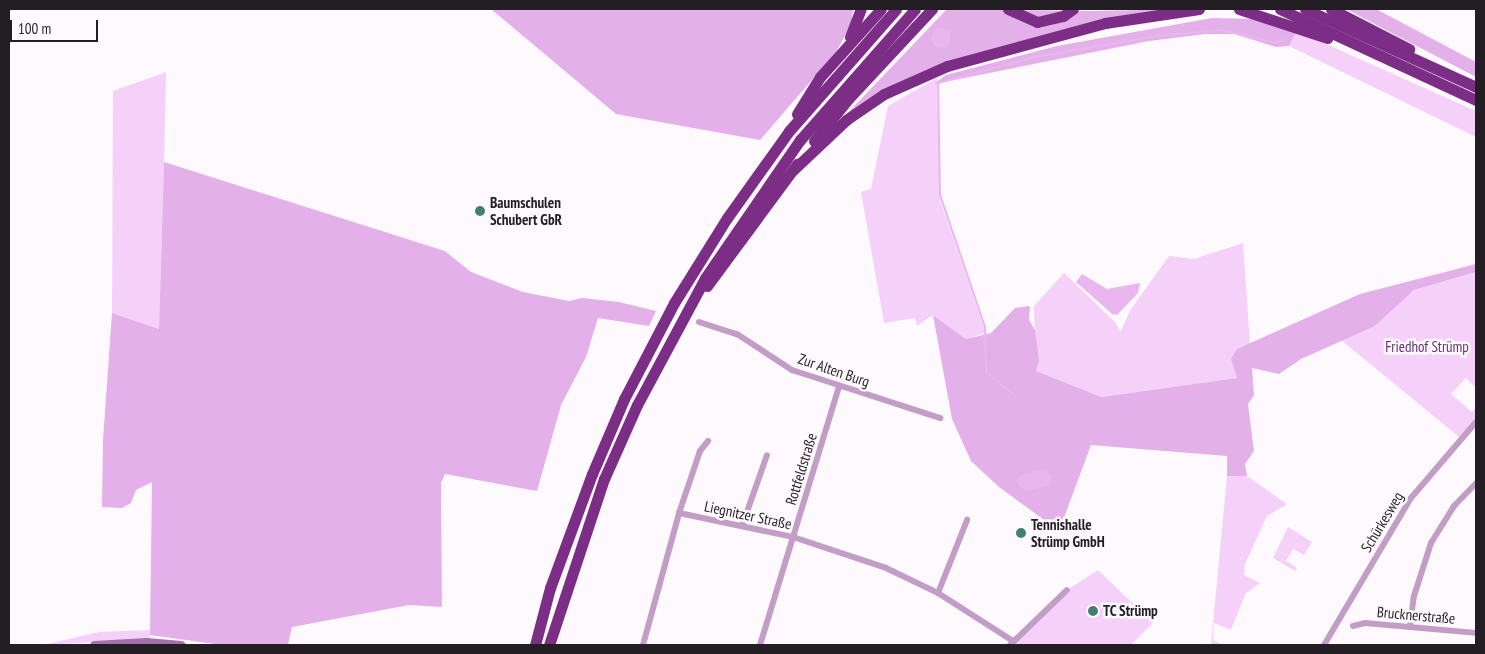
<!DOCTYPE html>
<meta charset="utf-8">
<style>
body{margin:0}
#map{position:relative;width:1485px;height:654px;overflow:hidden;background:#fdf9fd;font-family:"PT Sans Narrow",sans-serif}
div>[style]{position:absolute}
[style*='--x']{left:calc(var(--x)*1px);top:calc(var(--y)*1px);width:calc(var(--w)*1px);rotate:calc(var(--a)*1deg)}
.green>*{inset:0;background:#f5d1f9}
.forest>*{inset:0;background:#e3b0e9}
.water>*{inset:0;background:#e9b6ef}
.round{border-radius:50%}
.stream>*{height:2px;margin:-1px;padding:0 1px;transform-origin:1px;border-radius:1px;background:#e9b6ef}
.street>*{height:6px;margin:-3px;padding:0 3px;transform-origin:3px;border-radius:3px;background:#c29ec7}
.secondary>*{height:9px;margin:-4.5px;padding:0 4.5px;transform-origin:4.5px;border-radius:4.5px;background:#a570ac}
.highway>*{height:11px;margin:-5.5px;padding:0 5.5px;transform-origin:5.5px;border-radius:5.5px;background:#7c2e86}
.dots>*{width:14px;height:14px;translate:-50% -50%;box-sizing:border-box;border:2px solid #fdf9fd;border-radius:50%}
span{translate:-50% -50%;white-space:nowrap;text-align:center;line-height:1.15;-webkit-text-stroke:5px #fdf9fd;paint-order:stroke}
.poi-label{font-size:15px;color:#231d24;font-weight:700}
.left{translate:0 -50%;text-align:left}
.park-label{font-size:15px;color:#6a2e72}
.street-label{font-size:15px;color:#231d24}
.frame{position:absolute;inset:0;border:10px solid #231d24;pointer-events:none}
.scale{position:absolute;left:10px;top:20px;width:88px;height:22px;box-sizing:border-box;border:2px solid #231d24;border-top:0;padding-left:6px;font-size:15px;line-height:18px;white-space:nowrap;color:#231d24;-webkit-text-stroke:4px #fdf9fd;paint-order:stroke}
</style>
<div id="map">
<div class="green">
<i style="clip-path:polygon(1297px 31px,1476px 111px,1476px 137px,1289px 46px)"></i>
<i style="clip-path:polygon(166px 72px,164px 162px,159px 329px,112px 313px,113px 91px)"></i>
<i style="clip-path:polygon(937px 78px,940px 200px,986px 333px,966px 339px,933px 315px,917px 326px,915px 318px,884px 323px,861px 192px,871px 189px,888px 106px)"></i>
<i style="clip-path:polygon(1243px 243px,1250px 344px,1237px 349px,1238px 378px,1100px 397px,1036px 371px,1034px 306px,1064px 273px,1116px 323px,1120px 332px,1131px 309px,1169px 256px,1194px 259px)"></i>
<i style="clip-path:polygon(1476px 272px,1476px 388px,1466px 378px,1451px 394px,1472px 412px,1476px 407px,1476px 418px,1459px 437px,1341px 340px,1375px 326px,1414px 290px)"></i>
<i style="clip-path:polygon(1227px 476px,1247px 476px,1287px 504px,1267px 516px,1245px 564px,1244px 575px,1260px 583px,1246px 593px,1231px 630px,1214px 623px,1213px 640px,1223px 645px,1211px 645px)"></i>
<i style="clip-path:polygon(1288px 527px,1312px 542px,1304px 555px,1293px 549px,1286px 561px,1297px 568px,1295px 571px,1273px 558px)"></i>
<i style="clip-path:polygon(1098px 570px,1153px 623px,1131px 645px,1010px 645px,1067px 590px)"></i>
<i style="clip-path:polygon(151px 630px,150px 639px,43px 645px,99px 632px)"></i>
</div>
<div class="forest">
<i style="clip-path:polygon(491px 9px,853px 9px,851px 25px,836px 52px,760px 140px,616px 114px)"></i>
<i style="clip-path:polygon(947px 9px,1092px 11px,1195px 9px,944px 65px,842px 119px)"></i>
<i style="clip-path:polygon(1346px 9px,1376px 9px,1476px 62px,1476px 77px)"></i>
<i style="clip-path:polygon(1212px 18px,1253px 19px,1297px 31px,1289px 46px,1276px 47px,1234px 34px,1206px 34px,1149px 41px,934px 84px,946px 75px,1057px 46px)"></i>
<i style="clip-path:polygon(164px 162px,445px 251px,471px 272px,523px 292px,569px 301px,582px 298px,619px 302px,656px 311px,649px 326px,598px 318px,586px 357px,561px 405px,537px 491px,445px 474px,441px 483px,442px 607px,409px 605px,292px 627px,288px 645px,222px 645px,150px 635px,152px 482px,136px 490px,131px 503px,122px 508px,102px 507px,103px 440px,112px 313px,159px 329px)"></i>
<i style="clip-path:polygon(1476px 264px,1476px 272px,1414px 290px,1375px 326px,1301px 359px,1279px 374px,1252px 368px,1254px 395px,1248px 404px,1254px 451px,1245px 464px,1247px 476px,1227px 476px,1227px 456px,1091px 445px,1059px 531px,999px 487px,971px 461px,952px 419px,933px 315px,966px 339px,991px 333px,1015px 308px,1030px 306px,1029px 320px,1035px 330px,1039px 361px,1036px 371px,1101px 397px,1237px 378px,1231px 359px,1237px 349px,1360px 294px)"></i>
</div>
<div class="water">
<i class="round" style="left:931px;top:28px;width:20px;height:20px"></i>
<i style="clip-path:polygon(1082px 274px,1107px 289px,1140px 283px,1138px 293px,1117px 315px,1112px 314px,1076px 282px)"></i>
<i style="clip-path:polygon(1040px 469px,1052px 476px,1049px 486px,1026px 491px,1019px 486px,1016px 481px,1020px 476px)"></i>
</div>
<div class="stream">
<i style="--x:1016;--y:397;--w:39;--a:-140"></i>
<i style="--x:986;--y:372;--w:45;--a:-91.3"></i>
<i style="--x:985;--y:327;--w:139;--a:-108.8"></i>
<i style="--x:940;--y:195;--w:112;--a:-91"></i>
<i style="--x:938;--y:83;--w:96;--a:-15"></i>
<i style="--x:1031;--y:58;--w:127;--a:-10"></i>
<i style="--x:1156;--y:36;--w:66;--a:-5.2"></i>
<i style="--x:1222;--y:30;--w:56;--a:13.5"></i>
<i style="--x:1276;--y:43;--w:9;--a:-21"></i>
</div>
<div class="street">
<i style="--x:699;--y:322;--w:40;--a:18"></i>
<i style="--x:737;--y:334;--w:66;--a:33.2"></i>
<i style="--x:792;--y:370;--w:156;--a:18"></i>
<i style="--x:679;--y:513;--w:65;--a:-71.3"></i>
<i style="--x:700;--y:451;--w:13;--a:-51"></i>
<i style="--x:742;--y:526;--w:75;--a:-70.6"></i>
<i style="--x:938;--y:593;--w:79;--a:-68.3"></i>
<i style="--x:1353;--y:626;--w:12;--a:-14"></i>
<i style="--x:1365;--y:623;--w:111;--a:5.1"></i>
<i style="--x:1410;--y:627;--w:31;--a:-83"></i>
<i style="--x:1414;--y:596;--w:56;--a:-72.2"></i>
<i style="--x:1431;--y:543;--w:44;--a:-58.1"></i>
<i style="--x:1454;--y:506;--w:32;--a:-46"></i>
<i style="--x:643;--y:645;--w:137;--a:-74.7"></i>
<i style="--x:679;--y:513;--w:116;--a:11.9"></i>
<i style="--x:793;--y:537;--w:98;--a:18.4"></i>
<i style="--x:886;--y:568;--w:58;--a:25.7"></i>
<i style="--x:938;--y:593;--w:89;--a:32.6"></i>
<i style="--x:760;--y:645;--w:271;--a:-73"></i>
<i style="--x:1010;--y:645;--w:79;--a:-44"></i>
<i style="--x:1324;--y:645;--w:171;--a:-59.4"></i>
<i style="--x:1411;--y:498;--w:100;--a:-49.5"></i>
</div>
<div class="secondary">
<i style="--x:94;--y:645;--w:52;--a:-3.3"></i>
<i style="--x:146;--y:642;--w:35;--a:5"></i>
</div>
<div class="highway">
<i style="--x:1008;--y:9;--w:32;--a:24"></i>
<i style="--x:1037;--y:22;--w:27;--a:-13"></i>
<i style="--x:1063;--y:16;--w:12;--a:-35"></i>
<i style="--x:1239;--y:9;--w:93;--a:18.2"></i>
<i style="--x:1280;--y:9;--w:216;--a:24.9"></i>
<i style="--x:1305;--y:9;--w:188;--a:24.5"></i>
<i style="--x:1331;--y:9;--w:88;--a:27.1"></i>
<i style="--x:850;--y:37;--w:30;--a:-69"></i>
<i style="--x:797;--y:114;--w:44;--a:-58.1"></i>
<i style="--x:820;--y:77;--w:91;--a:-48.1"></i>
<i style="--x:814;--y:141;--w:55;--a:-50.9"></i>
<i style="--x:849;--y:98;--w:122;--a:-47"></i>
<i style="--x:793;--y:170;--w:73;--a:-43.3"></i>
<i style="--x:846;--y:120;--w:46;--a:-34.4"></i>
<i style="--x:884;--y:94;--w:69;--a:-24"></i>
<i style="--x:947;--y:66;--w:164;--a:-15.2"></i>
<i style="--x:1105;--y:23;--w:95;--a:-8.5"></i>
<i style="--x:707;--y:286;--w:152;--a:-53.6"></i>
<i style="--x:535;--y:645;--w:59;--a:-75.3"></i>
<i style="--x:550;--y:588;--w:121;--a:-69.8"></i>
<i style="--x:592;--y:474;--w:82;--a:-66.9"></i>
<i style="--x:624;--y:399;--w:108;--a:-62.5"></i>
<i style="--x:674;--y:303;--w:100;--a:-58.1"></i>
<i style="--x:727;--y:218;--w:107;--a:-54.5"></i>
<i style="--x:789;--y:131;--w:162;--a:-48.7"></i>
<i style="--x:549;--y:645;--w:175;--a:-71.7"></i>
<i style="--x:604;--y:479;--w:81;--a:-66"></i>
<i style="--x:637;--y:405;--w:144;--a:-61.8"></i>
<i style="--x:705;--y:278;--w:168;--a:-55.5"></i>
<i style="--x:800;--y:140;--w:174;--a:-48.7"></i>
</div>
<div class="dots">
<i style="left:480px;top:211px;background:#42816f"></i>
<i style="left:1021px;top:533px;background:#42816f"></i>
<i style="left:1093px;top:611px;background:#42816f"></i>
</div>
<div class="poi-label">
<span class="left" style="left:490px;top:211px">Baumschulen<br>Schubert GbR</span>
<span class="left" style="left:1031px;top:533px">Tennishalle<br>Strümp GmbH</span>
<span class="left" style="left:1103px;top:611px">TC Strümp</span>
</div>
<div class="park-label">
<span style="left:1427px;top:347px">Friedhof Strümp</span>
</div>
<div class="street-label">
<span style="left:834px;top:370px;rotate:19deg">Zur Alten Burg</span>
<span style="left:801px;top:469px;rotate:-73deg">Rottfeldstraße</span>
<span style="left:748px;top:515px;rotate:12deg">Liegnitzer Straße</span>
<span style="left:1382px;top:522px;rotate:-59deg">Schürkesweg</span>
<span style="left:1416px;top:615px;rotate:5deg">Brucknerstraße</span>
</div>
<div class="frame"></div>
<div class="scale">100 m</div>
</div>
